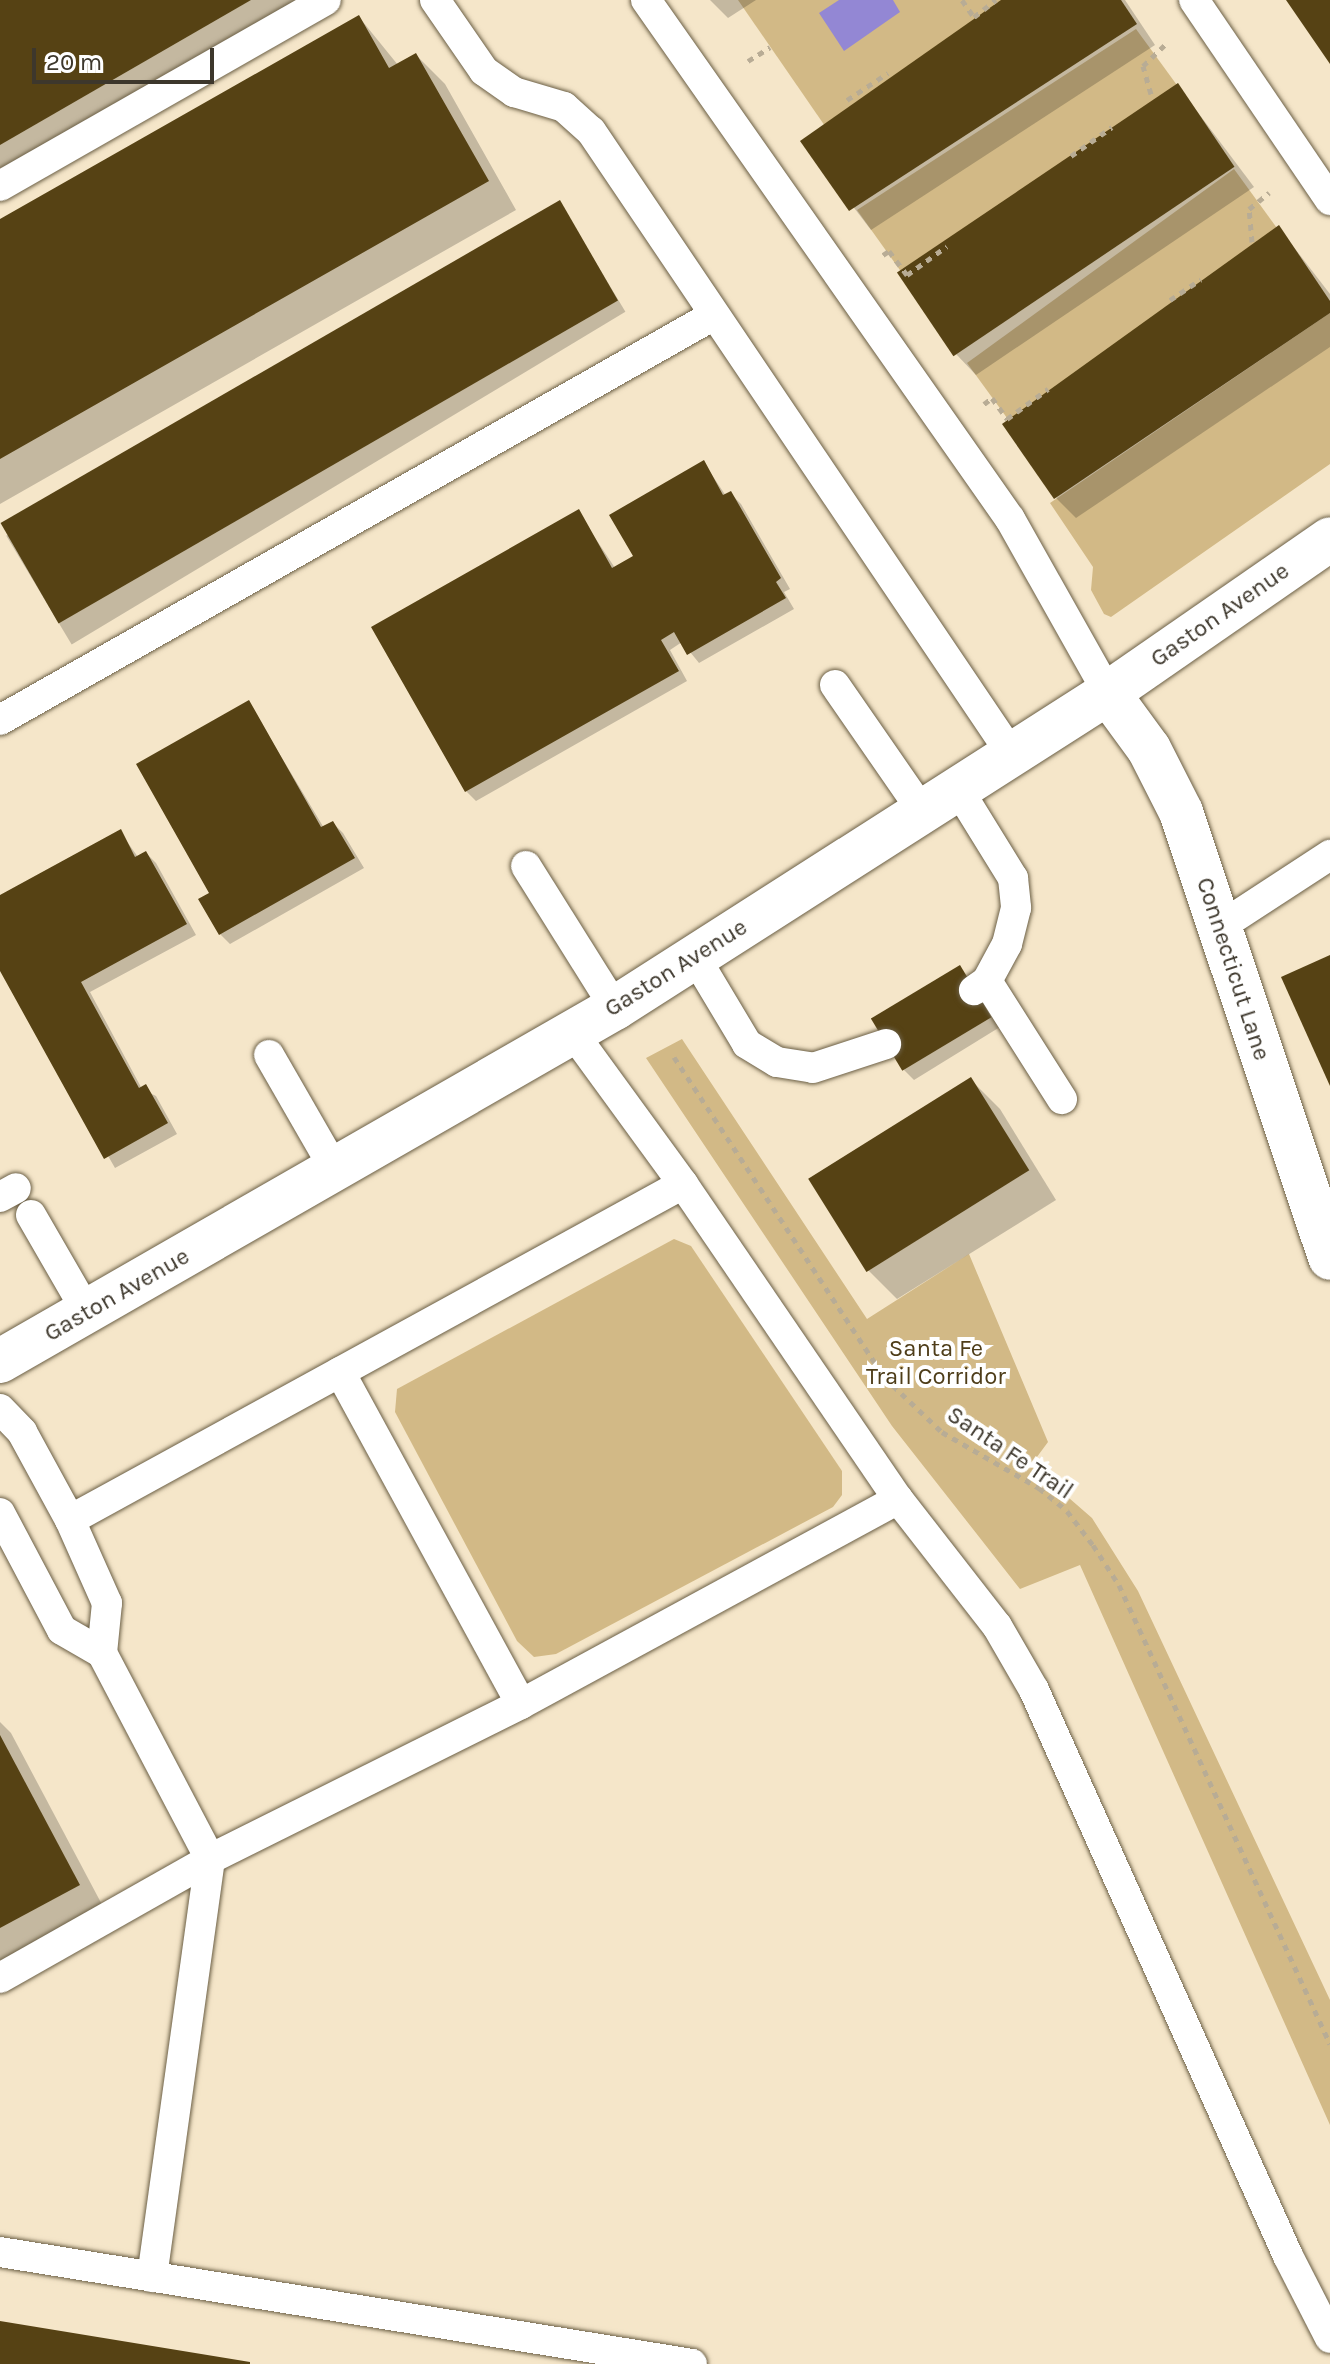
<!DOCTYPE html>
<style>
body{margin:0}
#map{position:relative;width:1330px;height:2364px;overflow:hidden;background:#f5e6c9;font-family:Karla,sans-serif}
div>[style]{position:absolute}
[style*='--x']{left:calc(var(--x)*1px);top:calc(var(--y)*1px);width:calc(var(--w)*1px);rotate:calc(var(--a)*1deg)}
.green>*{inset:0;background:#d2b986;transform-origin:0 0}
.water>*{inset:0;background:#9387d4}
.shadow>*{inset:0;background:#0003;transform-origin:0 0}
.building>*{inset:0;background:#564214;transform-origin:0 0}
.path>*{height:5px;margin-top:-2.5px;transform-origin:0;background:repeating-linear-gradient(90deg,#b8ac95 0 6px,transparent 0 12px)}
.roads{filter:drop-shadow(0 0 2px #6b5f45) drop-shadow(0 0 2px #6b5f45)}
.service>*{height:30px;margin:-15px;padding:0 15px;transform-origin:15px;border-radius:15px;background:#fff}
.minor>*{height:44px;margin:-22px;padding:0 22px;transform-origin:22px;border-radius:22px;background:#fff}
.tertiary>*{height:44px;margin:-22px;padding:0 22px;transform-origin:22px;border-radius:22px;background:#fff}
span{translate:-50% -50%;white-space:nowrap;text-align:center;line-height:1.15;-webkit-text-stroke:8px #fff;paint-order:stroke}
.street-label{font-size:24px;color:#3d372c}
.park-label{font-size:24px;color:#4e3d19}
.scale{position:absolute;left:32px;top:48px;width:182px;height:36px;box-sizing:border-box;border:4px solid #3d372c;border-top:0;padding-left:10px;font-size:24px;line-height:28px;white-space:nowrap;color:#3d372c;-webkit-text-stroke:6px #fff;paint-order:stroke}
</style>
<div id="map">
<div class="green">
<i style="clip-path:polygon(738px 0,1015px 0,827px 129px)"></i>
<i style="clip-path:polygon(1136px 29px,1182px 92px,912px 287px,857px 210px)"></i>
<i style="left:1234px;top:169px;width:82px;height:330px;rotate:54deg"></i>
<i style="clip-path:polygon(1330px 313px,1330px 464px,1111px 617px,1104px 614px,1091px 590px,1093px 567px,1050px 503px)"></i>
<i style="clip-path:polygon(682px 1039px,867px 1319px,969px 1254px,1048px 1442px,1031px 1465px,1092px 1518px,1138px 1591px,1330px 2000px,1330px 2125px,1080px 1565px,1020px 1589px,892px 1426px,646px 1058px)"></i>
<i style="clip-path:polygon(674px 1239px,691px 1246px,842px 1471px,842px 1495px,833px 1507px,556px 1654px,534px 1657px,517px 1641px,395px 1412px,397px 1389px)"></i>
</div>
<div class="water">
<i style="clip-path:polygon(839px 0,893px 0,900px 12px,844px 51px,819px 13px)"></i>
</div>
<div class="shadow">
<i style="clip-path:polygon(0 0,329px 0,0 190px)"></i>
<i style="clip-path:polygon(710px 0,756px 0,728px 18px)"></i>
<i style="clip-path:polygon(1004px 0,1125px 0,1155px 45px,871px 230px,803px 141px)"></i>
<i style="clip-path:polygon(359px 17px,398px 65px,416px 55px,445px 84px,516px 210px,0 504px,0 221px)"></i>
<i style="clip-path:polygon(1178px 86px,1254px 187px,976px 375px,956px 354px)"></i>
<i style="left:560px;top:203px;width:127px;height:646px;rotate:59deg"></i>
<i style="clip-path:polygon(1279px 228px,1330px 294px,1330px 347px,1076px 518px,1056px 498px)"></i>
<i style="clip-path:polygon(704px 463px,726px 496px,731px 494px,741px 504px,790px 589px,784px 592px,794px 609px,699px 663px,682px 642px,670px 650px,687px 681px,476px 801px,466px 791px,578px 512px,615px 568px,635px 557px)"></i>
<i style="clip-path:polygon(249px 703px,324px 828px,333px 823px,343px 833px,364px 868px,230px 944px,220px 934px,212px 894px)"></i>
<i style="clip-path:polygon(120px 832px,138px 857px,146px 853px,156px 863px,196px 935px,90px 992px,142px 1089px,156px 1096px,177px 1134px,115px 1168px,0 967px,0 898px)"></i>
<i style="clip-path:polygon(959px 968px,1000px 1027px,914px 1080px,904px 1070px)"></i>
<i style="clip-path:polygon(971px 1080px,1000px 1109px,1056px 1200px,897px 1299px,868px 1270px,811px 1178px)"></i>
<i style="clip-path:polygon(0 1722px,11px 1733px,107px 1914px,0 1972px)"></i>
</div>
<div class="building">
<i style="clip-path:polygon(0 0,251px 0,0 145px)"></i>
<i style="clip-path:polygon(1001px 0,1121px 0,1137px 24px,849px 211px,800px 141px)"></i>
<i style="clip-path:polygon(1286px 0,1330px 0,1330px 64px)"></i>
<i style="clip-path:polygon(359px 15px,389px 68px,416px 53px,489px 181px,0 459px,0 219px)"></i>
<i style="left:1178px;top:83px;width:101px;height:339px;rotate:56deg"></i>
<i style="left:560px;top:200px;width:116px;height:646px;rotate:60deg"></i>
<i style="clip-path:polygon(1279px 225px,1330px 301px,1330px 313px,1054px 499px,1002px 424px)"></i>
<i style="clip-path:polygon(704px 460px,723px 495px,731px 491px,781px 578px,776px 582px,786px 598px,687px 655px,674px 632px,661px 640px,679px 671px,465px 792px,371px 627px,579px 509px,612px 568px,633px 556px,609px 515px)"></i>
<i style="clip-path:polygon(249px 700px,321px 827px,333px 821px,355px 858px,219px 935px,198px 899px,209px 893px,136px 764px)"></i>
<i style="clip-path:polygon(121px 829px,135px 857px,146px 851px,187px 924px,81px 982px,139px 1088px,146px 1084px,168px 1123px,104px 1159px,0 971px,0 895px)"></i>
<i style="clip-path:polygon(1330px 955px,1330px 1086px,1281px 977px)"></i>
<i style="left:960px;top:965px;width:61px;height:104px;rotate:59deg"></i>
<i style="left:971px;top:1077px;width:110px;height:192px;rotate:58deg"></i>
<i style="clip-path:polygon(0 1735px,80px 1885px,0 1928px)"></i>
<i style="clip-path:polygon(0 2321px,250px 2362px,250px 2364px,0 2364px)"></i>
</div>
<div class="path">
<i style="--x:962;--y:0;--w:21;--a:55"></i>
<i style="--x:974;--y:17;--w:28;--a:-38"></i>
<i style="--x:748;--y:61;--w:26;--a:-32"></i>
<i style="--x:1151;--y:94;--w:29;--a:-106"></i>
<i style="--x:1143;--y:66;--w:33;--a:-44"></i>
<i style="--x:847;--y:100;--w:49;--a:-33.4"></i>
<i style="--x:1071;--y:156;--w:50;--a:-35.3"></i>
<i style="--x:1252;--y:242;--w:33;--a:-95"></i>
<i style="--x:1249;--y:209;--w:26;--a:-39"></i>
<i style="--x:883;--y:255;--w:7;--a:-34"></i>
<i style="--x:889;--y:251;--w:30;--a:53"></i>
<i style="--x:907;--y:275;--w:49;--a:-35.9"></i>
<i style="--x:1170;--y:300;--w:37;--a:-34"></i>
<i style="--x:984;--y:404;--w:10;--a:-37"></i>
<i style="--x:992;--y:398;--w:26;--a:54"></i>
<i style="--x:1007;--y:419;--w:51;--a:-36.2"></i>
<i style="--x:674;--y:1057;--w:383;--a:56.7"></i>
<i style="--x:884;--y:1377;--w:80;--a:43.5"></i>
<i style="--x:942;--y:1432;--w:112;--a:30"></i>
<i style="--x:1039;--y:1488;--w:36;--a:39"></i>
<i style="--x:1067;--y:1511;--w:43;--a:52.6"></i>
<i style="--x:1093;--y:1545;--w:48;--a:57"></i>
<i style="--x:1119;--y:1585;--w:505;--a:65.31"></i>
</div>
<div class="roads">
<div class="service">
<i style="--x:435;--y:0;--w:86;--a:55.4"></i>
<i style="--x:484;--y:71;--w:37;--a:35"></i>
<i style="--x:514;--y:92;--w:52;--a:16.7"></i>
<i style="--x:564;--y:107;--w:36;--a:42"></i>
<i style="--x:591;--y:131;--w:753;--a:55.99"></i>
<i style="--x:646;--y:0;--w:634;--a:54.96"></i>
<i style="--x:1010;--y:519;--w:200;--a:60.6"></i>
<i style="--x:1194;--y:0;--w:242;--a:55.8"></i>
<i style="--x:0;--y:186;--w:375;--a:-29.7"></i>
<i style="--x:835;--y:685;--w:155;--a:55.3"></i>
<i style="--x:0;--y:720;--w:821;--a:-29.56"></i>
<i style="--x:958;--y:789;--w:105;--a:58.3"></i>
<i style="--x:1013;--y:878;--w:30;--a:84"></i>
<i style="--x:1016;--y:908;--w:37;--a:104"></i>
<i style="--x:1007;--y:944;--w:42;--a:118.4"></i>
<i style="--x:987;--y:981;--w:16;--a:145"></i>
<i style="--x:526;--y:866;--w:168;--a:57.9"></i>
<i style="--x:1218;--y:928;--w:134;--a:-33.1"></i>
<i style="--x:695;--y:957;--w:101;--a:59.1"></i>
<i style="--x:747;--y:1044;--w:35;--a:31"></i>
<i style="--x:777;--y:1062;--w:36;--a:9"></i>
<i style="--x:813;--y:1068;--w:77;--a:-18.2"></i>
<i style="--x:987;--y:981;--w:140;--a:57.6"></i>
<i style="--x:573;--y:1033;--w:187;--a:53.9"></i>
<i style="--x:683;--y:1184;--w:381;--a:55.7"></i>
<i style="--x:898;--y:1499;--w:161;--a:52.1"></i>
<i style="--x:997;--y:1626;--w:74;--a:60"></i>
<i style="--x:1034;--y:1690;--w:620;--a:65.83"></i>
<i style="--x:1288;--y:2256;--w:92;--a:62.9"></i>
<i style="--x:269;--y:1055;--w:133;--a:60.1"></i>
<i style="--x:0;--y:1197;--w:18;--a:-29"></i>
<i style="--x:31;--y:1215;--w:112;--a:60"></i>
<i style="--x:340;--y:1372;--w:378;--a:61.4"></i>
<i style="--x:521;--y:1704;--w:429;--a:-28.5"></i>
<i style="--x:0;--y:1409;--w:32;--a:46"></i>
<i style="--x:22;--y:1432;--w:100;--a:61.4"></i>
<i style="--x:70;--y:1520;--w:91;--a:66"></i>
<i style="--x:107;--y:1603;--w:50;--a:95.7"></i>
<i style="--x:102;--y:1653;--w:233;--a:62.3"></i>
<i style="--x:210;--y:1859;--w:422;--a:97.9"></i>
<i style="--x:0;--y:1513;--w:132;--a:62.1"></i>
<i style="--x:62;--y:1630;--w:46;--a:29.9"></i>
<i style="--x:70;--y:1520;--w:699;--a:-28.73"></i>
<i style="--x:0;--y:1978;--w:241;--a:-29.5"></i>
<i style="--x:210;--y:1859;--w:347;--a:-26.5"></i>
<i style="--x:0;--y:2252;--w:701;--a:9.19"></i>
</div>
<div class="minor">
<i style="--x:1108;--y:693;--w:69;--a:53.8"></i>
<i style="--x:1149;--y:749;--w:71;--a:63.1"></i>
<i style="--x:1181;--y:812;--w:470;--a:71.5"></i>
</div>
<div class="tertiary">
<i style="--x:0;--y:1361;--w:709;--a:-29.86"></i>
<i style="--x:615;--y:1008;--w:585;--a:-32.58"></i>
<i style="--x:1108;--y:693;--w:270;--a:-34.7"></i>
</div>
</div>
<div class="street-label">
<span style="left:1220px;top:615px;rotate:-35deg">Gaston Avenue</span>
<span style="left:676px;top:968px;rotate:-32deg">Gaston Avenue</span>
<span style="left:1233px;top:969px;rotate:72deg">Connecticut Lane</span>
<span style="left:117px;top:1295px;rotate:-30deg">Gaston Avenue</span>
<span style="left:1010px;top:1453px;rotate:34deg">Santa Fe Trail</span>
</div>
<div class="park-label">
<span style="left:936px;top:1363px">Santa Fe<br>Trail Corridor</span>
</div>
<div class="scale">20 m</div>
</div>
